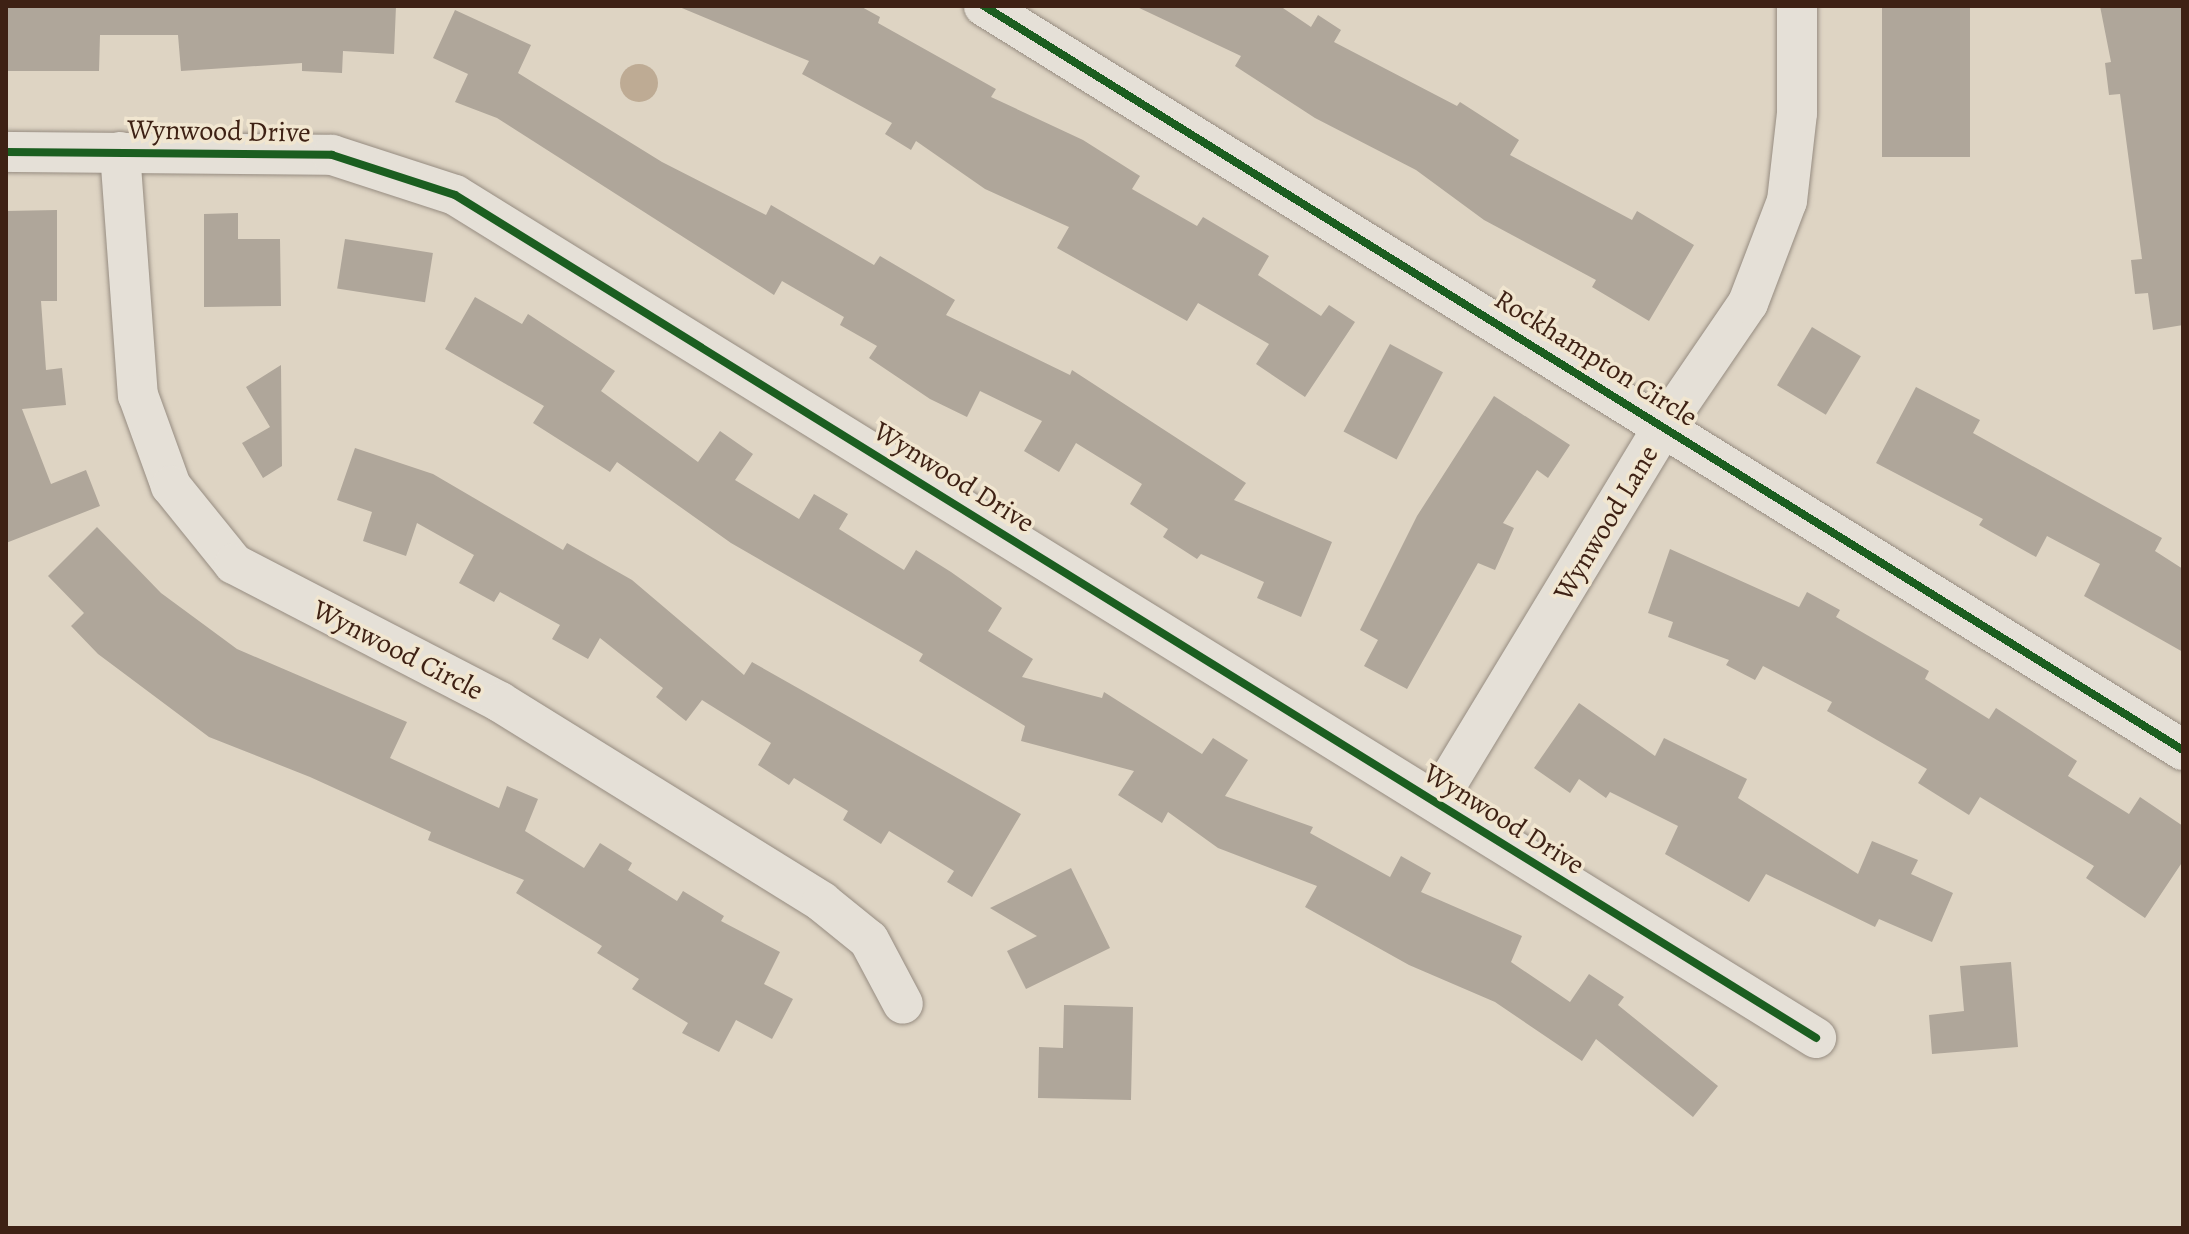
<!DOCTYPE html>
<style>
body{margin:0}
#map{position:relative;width:2189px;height:1234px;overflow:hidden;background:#ded4c3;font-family:Alegreya,serif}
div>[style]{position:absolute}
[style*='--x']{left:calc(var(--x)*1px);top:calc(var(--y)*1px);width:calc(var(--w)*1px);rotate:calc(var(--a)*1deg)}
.water>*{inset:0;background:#beab94}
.round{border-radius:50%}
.building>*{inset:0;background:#afa69a;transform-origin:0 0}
.roads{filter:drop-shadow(0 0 2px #968c81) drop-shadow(0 0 2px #968c81)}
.street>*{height:40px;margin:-20px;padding:0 20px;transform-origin:20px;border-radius:20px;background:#e5e0d7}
.cycleway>*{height:8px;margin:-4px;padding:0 4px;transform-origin:4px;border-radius:4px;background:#1b5e20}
span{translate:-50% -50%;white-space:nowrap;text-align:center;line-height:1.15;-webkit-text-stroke:7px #f1e6d0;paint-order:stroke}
.street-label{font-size:28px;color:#3e2114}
.frame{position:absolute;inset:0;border:8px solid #3e2114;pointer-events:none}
</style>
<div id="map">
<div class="water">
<i class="round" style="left:620px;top:64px;width:38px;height:38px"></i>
</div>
<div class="building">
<i style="clip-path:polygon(6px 6px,396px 6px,394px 54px,343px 51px,342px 73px,302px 71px,302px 63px,181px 71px,178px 35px,100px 35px,99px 71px,6px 71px)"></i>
<i style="clip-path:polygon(677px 6px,860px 6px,880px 17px,878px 23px,996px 89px,991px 97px,1083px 140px,1140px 176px,1132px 189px,1197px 226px,1203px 217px,1269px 256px,1258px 275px,1321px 316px,1329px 305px,1355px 322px,1305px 397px,1256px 364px,1269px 344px,1198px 303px,1187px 321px,1057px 248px,1069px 227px,985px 189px,916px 141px,911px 150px,885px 134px,892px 123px,802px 74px,809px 61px)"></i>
<i style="clip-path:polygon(1135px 6px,1280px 6px,1311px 27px,1318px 15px,1341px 30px,1334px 42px,1457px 106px,1460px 102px,1519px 140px,1510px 155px,1632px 220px,1637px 211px,1694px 245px,1649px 321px,1592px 287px,1596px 280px,1484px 220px,1416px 170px,1315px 118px,1235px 66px,1241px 56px)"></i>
<i style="left:1882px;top:6px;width:88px;height:151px"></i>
<i style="clip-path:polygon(2100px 6px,2183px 6px,2183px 325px,2153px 330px,2148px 293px,2135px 294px,2131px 260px,2142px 259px,2120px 94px,2109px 95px,2105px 63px,2111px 62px)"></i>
<i style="clip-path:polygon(455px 10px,531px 45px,518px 73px,662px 162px,766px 215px,771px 205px,874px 265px,880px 256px,955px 300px,946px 315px,1070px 375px,1072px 370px,1246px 483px,1234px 500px,1332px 542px,1301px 617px,1257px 598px,1264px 582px,1201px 554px,1197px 559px,1163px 537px,1168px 529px,1130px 504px,1142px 484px,1076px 443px,1059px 472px,1024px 451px,1042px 421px,980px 391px,967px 417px,930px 399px,869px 358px,877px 346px,840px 325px,844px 317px,782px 281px,774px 295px,497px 118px,455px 102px,468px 74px,433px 58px)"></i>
<i style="clip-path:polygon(57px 210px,57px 301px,41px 301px,46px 370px,62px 368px,66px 405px,22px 409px,51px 484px,86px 470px,100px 506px,6px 543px,6px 211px)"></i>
<i style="clip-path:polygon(238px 213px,238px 239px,280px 239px,281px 306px,204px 307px,204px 214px)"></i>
<i style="left:345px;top:239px;width:89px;height:50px;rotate:9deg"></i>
<i style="clip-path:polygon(475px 297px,522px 324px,528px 314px,615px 371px,601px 391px,698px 462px,720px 431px,753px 454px,735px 480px,799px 519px,814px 494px,848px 514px,839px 529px,904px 570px,916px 550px,951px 572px,1002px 608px,988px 631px,1033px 659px,1022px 677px,1102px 698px,1104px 692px,1202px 754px,1213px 738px,1248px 760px,1225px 796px,1313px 827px,1310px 833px,1390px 877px,1401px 856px,1431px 873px,1421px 892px,1522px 936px,1511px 962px,1570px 1002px,1589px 974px,1624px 997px,1618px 1005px,1718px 1086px,1693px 1117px,1596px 1039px,1582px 1061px,1495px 1002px,1409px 965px,1305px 907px,1317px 886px,1218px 848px,1168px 812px,1162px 823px,1118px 795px,1134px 771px,1021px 741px,1025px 726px,919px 661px,923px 654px,731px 543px,617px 462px,610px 472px,533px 423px,544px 406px,445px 349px)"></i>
<i style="left:1812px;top:327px;width:57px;height:68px;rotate:31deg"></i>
<i style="left:1390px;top:344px;width:60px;height:99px;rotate:28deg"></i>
<i style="clip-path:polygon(281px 365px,282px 466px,263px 478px,242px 443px,270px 427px,246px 387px)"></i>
<i style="clip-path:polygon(1916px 387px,1980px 420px,1973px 433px,2162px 538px,2155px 551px,2183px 569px,2183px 652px,2084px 596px,2100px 564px,2047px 536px,2036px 557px,1979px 525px,1983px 519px,1876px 463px)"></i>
<i style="clip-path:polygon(1494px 396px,1570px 445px,1548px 478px,1537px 470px,1503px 523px,1514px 528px,1495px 570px,1478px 563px,1407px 689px,1364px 666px,1378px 640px,1360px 630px,1417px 516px)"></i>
<i style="clip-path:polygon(355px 448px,433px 474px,563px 550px,567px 543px,632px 580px,744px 675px,752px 662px,1021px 814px,972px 897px,947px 882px,954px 871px,889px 831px,881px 844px,843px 820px,848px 811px,794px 778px,789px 785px,758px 765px,771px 743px,702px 700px,686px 721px,656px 697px,663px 688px,600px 638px,588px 659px,552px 639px,560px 625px,500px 592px,494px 602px,459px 583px,474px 555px,417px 523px,406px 556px,363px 541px,372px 512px,337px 500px)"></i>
<i style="clip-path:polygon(97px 527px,161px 593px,237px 649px,407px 722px,390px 758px,499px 808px,507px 786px,538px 799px,525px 831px,584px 868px,600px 843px,632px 863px,628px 870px,677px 901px,683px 891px,724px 916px,721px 921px,780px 952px,764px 984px,793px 999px,772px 1039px,736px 1020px,719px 1052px,682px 1033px,688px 1023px,632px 989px,639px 979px,597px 953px,602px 946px,516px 893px,524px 880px,428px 840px,431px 832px,310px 777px,209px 737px,98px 654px,71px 626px,84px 613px,48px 576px)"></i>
<i style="clip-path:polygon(1670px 549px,1799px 607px,1807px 592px,1840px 610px,1836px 617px,1929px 671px,1925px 679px,1989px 719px,1996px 708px,2077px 761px,2068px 776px,2129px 814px,2140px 797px,2183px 826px,2183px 861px,2145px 918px,2086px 878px,2094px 866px,1980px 797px,1969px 815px,1918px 783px,1927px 769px,1827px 711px,1832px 702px,1763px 666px,1755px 680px,1726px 665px,1729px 660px,1668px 637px,1673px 622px,1648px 613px)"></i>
<i style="clip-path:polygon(1579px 703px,1655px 756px,1664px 738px,1747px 779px,1738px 798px,1858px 874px,1872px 841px,1918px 860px,1911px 874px,1953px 893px,1932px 942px,1879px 919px,1875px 927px,1766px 874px,1749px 902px,1665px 854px,1678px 826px,1610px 792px,1606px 798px,1579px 779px,1570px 793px,1534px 768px)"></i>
<i style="clip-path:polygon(1071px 868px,1110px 948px,1026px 989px,1007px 951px,1037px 936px,990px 908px)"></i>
<i style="clip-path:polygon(2011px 962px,2018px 1047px,1932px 1054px,1929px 1015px,1964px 1011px,1960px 966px)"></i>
<i style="clip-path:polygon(1064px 1005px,1133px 1007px,1131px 1100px,1038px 1098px,1039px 1047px,1063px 1048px)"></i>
</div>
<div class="roads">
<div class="street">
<i style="--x:984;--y:6;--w:1411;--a:31.82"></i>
<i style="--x:6;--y:152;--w:326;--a:0.5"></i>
<i style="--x:332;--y:155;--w:129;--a:18"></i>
<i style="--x:455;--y:195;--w:1601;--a:31.77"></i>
<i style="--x:120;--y:152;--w:244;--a:85.8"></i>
<i style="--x:138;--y:395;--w:97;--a:70.1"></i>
<i style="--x:171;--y:486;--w:100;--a:51.1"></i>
<i style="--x:234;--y:564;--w:300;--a:27.4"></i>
<i style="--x:500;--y:702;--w:379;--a:31.8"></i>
<i style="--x:822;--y:902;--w:60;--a:39"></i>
<i style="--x:869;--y:940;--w:72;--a:62"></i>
<i style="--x:1436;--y:802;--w:440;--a:-58.8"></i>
<i style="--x:1664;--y:426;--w:149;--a:-55.7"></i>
<i style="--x:1748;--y:303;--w:109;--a:-69.1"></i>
<i style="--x:1787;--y:201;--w:89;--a:-83.5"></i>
<i style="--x:1797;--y:113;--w:107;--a:-90"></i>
</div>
</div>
<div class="cycleway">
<i style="--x:984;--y:6;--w:1411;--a:31.82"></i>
<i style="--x:6;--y:152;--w:326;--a:0.5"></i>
<i style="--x:332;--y:155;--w:129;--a:18"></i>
<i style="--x:455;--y:195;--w:1601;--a:31.77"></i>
</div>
<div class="street-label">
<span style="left:219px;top:131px;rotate:1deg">Wynwood Drive</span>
<span style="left:1596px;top:358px;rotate:32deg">Rockhampton Circle</span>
<span style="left:954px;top:477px;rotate:32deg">Wynwood Drive</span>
<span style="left:1606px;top:523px;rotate:-59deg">Wynwood Lane</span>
<span style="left:398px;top:650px;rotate:27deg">Wynwood Circle</span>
<span style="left:1504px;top:819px;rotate:32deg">Wynwood Drive</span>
</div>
<div class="frame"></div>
</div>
